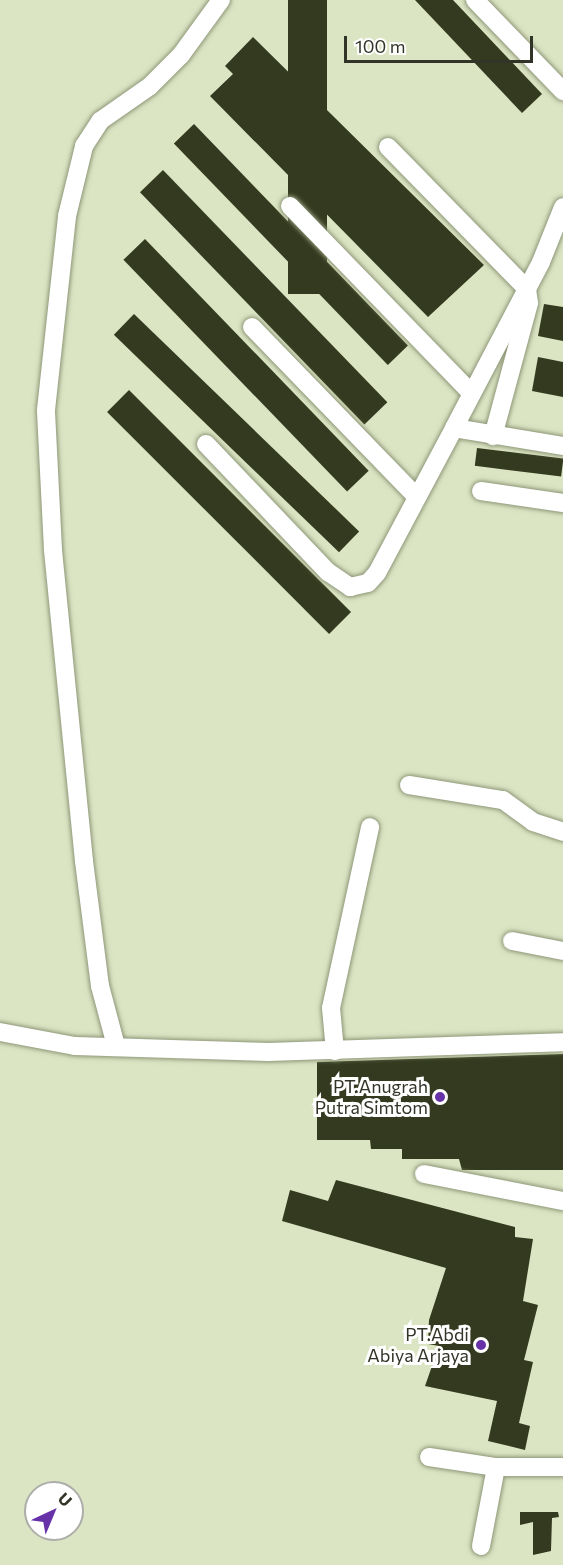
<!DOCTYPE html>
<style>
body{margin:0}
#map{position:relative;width:563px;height:1565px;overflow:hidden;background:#dbe4c3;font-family:Commissioner,sans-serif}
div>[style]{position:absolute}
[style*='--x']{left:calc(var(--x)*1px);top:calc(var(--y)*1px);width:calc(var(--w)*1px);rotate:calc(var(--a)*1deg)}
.building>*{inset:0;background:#343a1f;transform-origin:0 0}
.roads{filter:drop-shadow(0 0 2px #8e9778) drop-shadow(0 0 2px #8e9778)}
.minor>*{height:18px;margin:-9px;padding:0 9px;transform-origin:9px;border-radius:9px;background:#fff}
.dots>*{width:16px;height:16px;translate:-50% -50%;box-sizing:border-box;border:3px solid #fff;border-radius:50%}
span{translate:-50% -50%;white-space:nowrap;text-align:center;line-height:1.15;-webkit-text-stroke:6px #fff;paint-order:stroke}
.poi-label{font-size:18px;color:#313427}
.right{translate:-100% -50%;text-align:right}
.north{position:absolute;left:24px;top:1481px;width:60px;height:60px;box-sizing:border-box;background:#fff;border:2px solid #adaea9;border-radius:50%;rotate:44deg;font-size:16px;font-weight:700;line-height:24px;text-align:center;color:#313427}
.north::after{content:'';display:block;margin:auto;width:21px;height:27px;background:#6731a8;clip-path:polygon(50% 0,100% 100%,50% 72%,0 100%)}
.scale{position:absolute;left:344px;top:36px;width:189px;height:27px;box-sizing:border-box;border:3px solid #313427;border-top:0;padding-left:8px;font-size:18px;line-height:21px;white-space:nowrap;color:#313427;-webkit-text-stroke:4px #fff;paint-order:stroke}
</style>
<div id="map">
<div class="building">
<i style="left:288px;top:0;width:39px;height:294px"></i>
<i style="clip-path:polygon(415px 0,453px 0,542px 94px,522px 113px)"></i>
<i style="clip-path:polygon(253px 37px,484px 265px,428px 317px,210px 96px,233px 74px,225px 66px)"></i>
<i style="left:194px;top:124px;width:308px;height:28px;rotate:46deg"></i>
<i style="left:163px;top:170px;width:323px;height:32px;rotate:46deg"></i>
<i style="left:145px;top:239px;width:322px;height:30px;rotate:46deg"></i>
<i style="clip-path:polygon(544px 304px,563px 307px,563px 341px,538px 336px)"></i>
<i style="left:134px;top:314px;width:313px;height:29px;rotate:44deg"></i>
<i style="clip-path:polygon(538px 357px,563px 362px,563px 397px,532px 391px)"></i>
<i style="left:129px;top:390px;width:314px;height:31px;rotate:45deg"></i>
<i style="left:477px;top:448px;width:87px;height:18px;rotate:7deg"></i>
<i style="clip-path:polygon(563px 1054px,563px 1170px,462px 1170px,459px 1159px,402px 1159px,402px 1149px,371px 1149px,370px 1140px,317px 1140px,317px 1062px)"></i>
<i style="clip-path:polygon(336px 1180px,515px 1227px,515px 1237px,533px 1239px,523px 1301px,538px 1305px,524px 1360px,533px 1362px,519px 1423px,530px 1426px,525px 1450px,488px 1441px,497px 1401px,425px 1386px,439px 1346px,428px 1344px,429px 1320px,446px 1268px,282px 1221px,290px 1190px,328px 1201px)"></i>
<i style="clip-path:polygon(520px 1512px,558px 1512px,559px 1517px,552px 1518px,551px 1551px,533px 1555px,533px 1522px,520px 1525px)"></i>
</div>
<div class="roads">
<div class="minor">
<i style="--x:475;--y:0;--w:127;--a:46"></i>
<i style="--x:388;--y:147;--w:199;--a:45.6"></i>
<i style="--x:527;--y:289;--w:14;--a:82"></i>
<i style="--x:529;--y:303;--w:138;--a:105.1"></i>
<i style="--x:290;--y:206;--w:260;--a:45.9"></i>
<i style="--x:252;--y:327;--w:235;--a:45.9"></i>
<i style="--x:454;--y:428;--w:187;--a:-62.3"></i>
<i style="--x:541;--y:262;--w:59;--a:-68.2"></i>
<i style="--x:206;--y:444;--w:177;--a:46.4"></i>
<i style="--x:328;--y:572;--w:27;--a:34"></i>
<i style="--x:350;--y:587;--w:18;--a:-13"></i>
<i style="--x:368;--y:583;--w:13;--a:-48"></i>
<i style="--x:377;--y:573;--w:164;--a:-62"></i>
<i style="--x:454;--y:428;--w:110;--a:9.4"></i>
<i style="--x:481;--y:491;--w:83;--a:8.3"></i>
<i style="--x:409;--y:785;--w:95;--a:9.1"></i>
<i style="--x:503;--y:800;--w:37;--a:36"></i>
<i style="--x:533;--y:822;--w:32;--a:18"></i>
<i style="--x:512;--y:941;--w:52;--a:11.1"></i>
<i style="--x:0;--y:1032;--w:76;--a:10.6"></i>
<i style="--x:75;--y:1046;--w:193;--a:1.8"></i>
<i style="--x:268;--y:1052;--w:295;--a:-1.9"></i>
<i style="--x:116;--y:1046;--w:62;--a:-104.9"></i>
<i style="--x:100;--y:986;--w:126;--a:-97.3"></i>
<i style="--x:84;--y:861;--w:313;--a:-95.7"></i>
<i style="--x:53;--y:550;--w:140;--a:-92.9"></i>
<i style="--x:46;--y:410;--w:195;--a:-83.8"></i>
<i style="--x:67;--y:216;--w:72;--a:-76.3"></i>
<i style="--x:84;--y:146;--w:30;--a:-57"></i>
<i style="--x:100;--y:121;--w:61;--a:-35"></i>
<i style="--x:150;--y:86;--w:44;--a:-45"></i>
<i style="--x:181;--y:55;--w:68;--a:-54"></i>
<i style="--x:335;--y:1051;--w:43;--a:-95.3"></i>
<i style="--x:331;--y:1008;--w:185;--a:-77.8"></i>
<i style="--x:424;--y:1174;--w:142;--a:11"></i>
<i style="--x:429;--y:1457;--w:68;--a:8.5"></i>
<i style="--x:496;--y:1467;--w:67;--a:0"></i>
<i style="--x:481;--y:1546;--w:80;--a:-79.2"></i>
</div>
</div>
<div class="dots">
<i style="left:440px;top:1097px;background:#6731a8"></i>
<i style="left:481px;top:1345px;background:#6731a8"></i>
</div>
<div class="poi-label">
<span class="right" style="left:428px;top:1097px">PT.Anugrah<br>Putra Simtom</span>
<span class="right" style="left:469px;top:1345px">PT.Abdi<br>Abiya Arjaya</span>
</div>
<div class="north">U</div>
<div class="scale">100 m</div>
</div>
